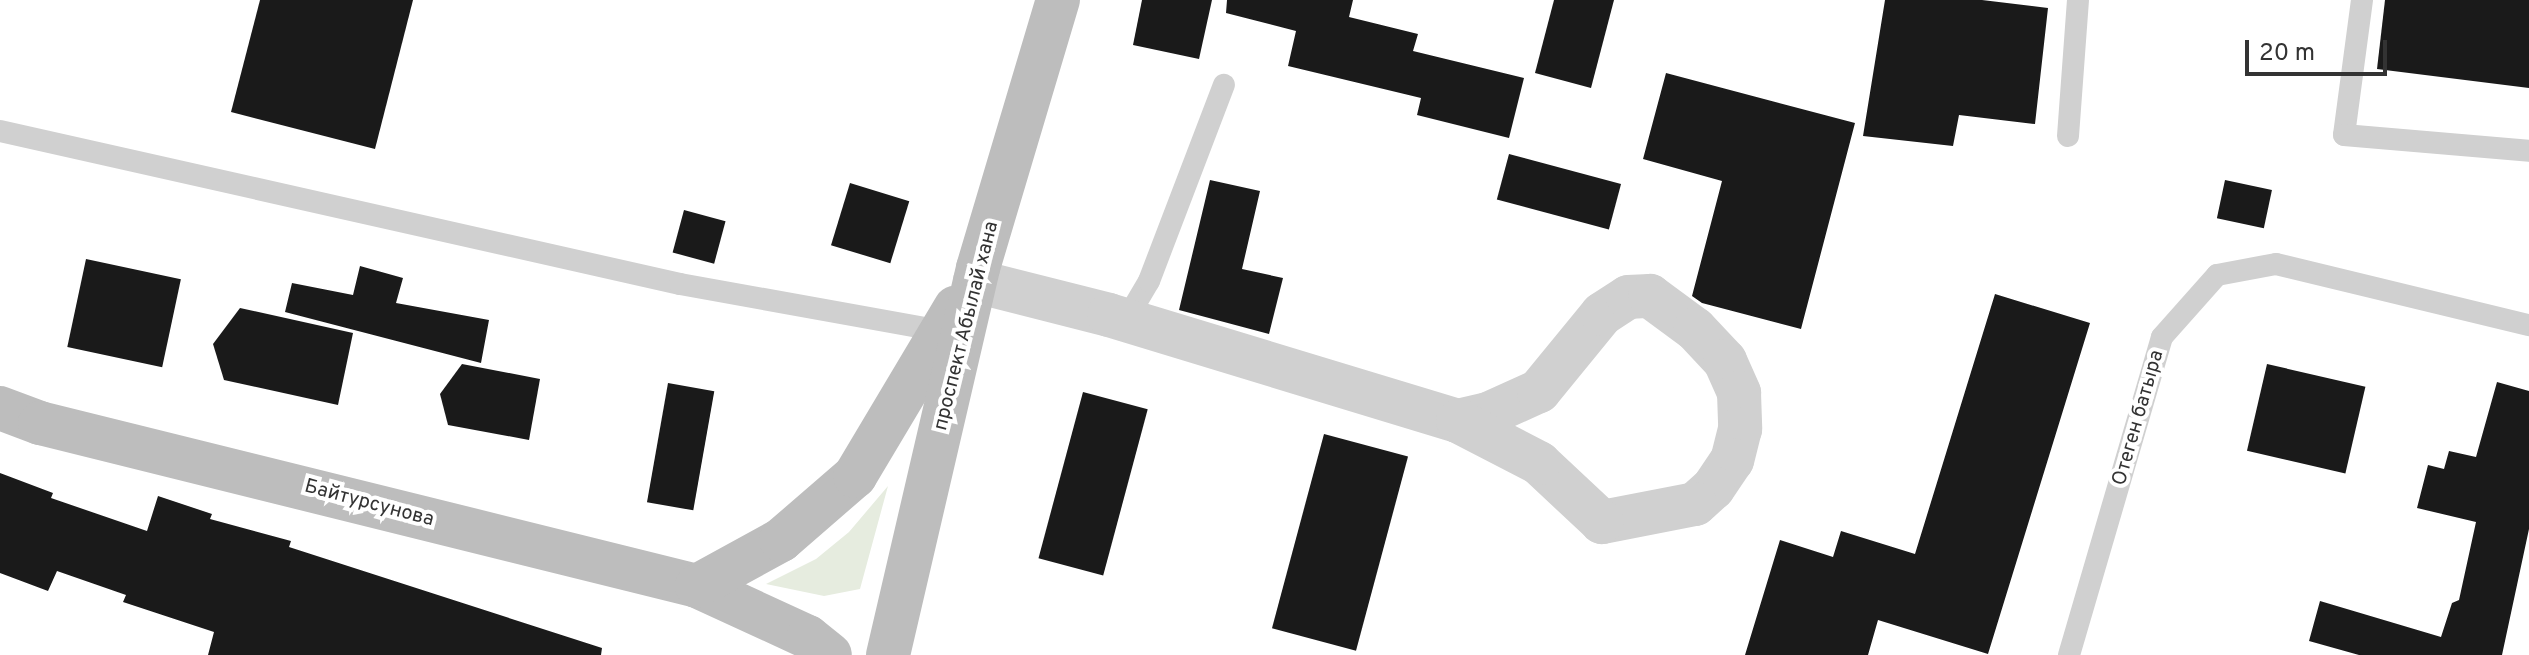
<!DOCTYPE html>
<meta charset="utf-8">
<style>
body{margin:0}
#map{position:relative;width:2529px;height:655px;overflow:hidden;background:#fff;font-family:Overpass,sans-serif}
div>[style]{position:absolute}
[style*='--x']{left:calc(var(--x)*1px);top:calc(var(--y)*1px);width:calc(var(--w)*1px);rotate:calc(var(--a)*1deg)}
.green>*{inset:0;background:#e6ecdf}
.building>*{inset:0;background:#1a1a1a;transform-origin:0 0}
.lane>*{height:22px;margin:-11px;padding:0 11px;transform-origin:11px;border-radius:11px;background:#d0d0d0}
.street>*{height:44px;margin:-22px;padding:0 22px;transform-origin:22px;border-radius:22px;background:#d0d0d0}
.secondary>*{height:44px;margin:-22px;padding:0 22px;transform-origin:22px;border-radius:22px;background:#bdbdbd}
span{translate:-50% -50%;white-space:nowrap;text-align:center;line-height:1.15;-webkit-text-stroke:8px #fff;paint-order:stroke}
.street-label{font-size:20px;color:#333}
.scale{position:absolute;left:2245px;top:40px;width:142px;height:36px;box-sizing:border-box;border:4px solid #333;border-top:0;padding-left:10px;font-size:24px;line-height:28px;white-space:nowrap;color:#333;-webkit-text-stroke:6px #fff;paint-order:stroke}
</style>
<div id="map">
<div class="green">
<i style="clip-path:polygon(888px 486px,860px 589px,824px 596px,766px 584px,816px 559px,849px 532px)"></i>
</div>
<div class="building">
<i style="clip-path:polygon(260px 0,413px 0,375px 149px,231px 112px)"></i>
<i style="clip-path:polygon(1142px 0,1212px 0,1199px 59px,1133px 45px)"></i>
<i style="clip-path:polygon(1227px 0,1353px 0,1349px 17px,1418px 34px,1413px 51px,1524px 78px,1509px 138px,1417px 115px,1421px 98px,1288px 66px,1296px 31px,1226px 13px)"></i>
<i style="clip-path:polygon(1554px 0,1614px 0,1591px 88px,1535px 73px)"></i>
<i style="clip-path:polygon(1885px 0,1982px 0,2048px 8px,2035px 124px,1959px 115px,1953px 146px,1863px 136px)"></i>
<i style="clip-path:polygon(2385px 0,2529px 0,2529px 88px,2377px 69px)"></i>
<i style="clip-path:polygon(1666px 73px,1855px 123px,1801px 329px,1702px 303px,1692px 296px,1722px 181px,1643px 159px)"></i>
<i style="left:1509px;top:154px;width:116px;height:47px;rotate:15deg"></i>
<i style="clip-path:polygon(1210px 180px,1260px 191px,1242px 269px,1283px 278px,1269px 334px,1179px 310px)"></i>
<i style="left:2225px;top:180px;width:48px;height:39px;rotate:12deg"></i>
<i style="left:850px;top:183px;width:62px;height:65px;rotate:17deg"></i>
<i style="left:684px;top:210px;width:43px;height:44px;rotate:15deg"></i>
<i style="left:86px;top:259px;width:97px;height:90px;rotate:12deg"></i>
<i style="clip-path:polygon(360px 266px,403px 278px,396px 303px,489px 320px,481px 363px,285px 312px,292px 283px,353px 295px)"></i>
<i style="clip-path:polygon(1995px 294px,2090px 323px,1988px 654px,1878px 620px,1868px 655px,1745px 655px,1780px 540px,1833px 557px,1841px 531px,1915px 554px)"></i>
<i style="clip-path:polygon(240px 308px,353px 333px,338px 405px,224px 380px,213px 344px)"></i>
<i style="clip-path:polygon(462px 364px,540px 379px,529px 440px,448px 425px,440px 394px)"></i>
<i style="left:2267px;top:364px;width:101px;height:89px;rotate:13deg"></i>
<i style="clip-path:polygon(2497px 382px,2529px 391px,2529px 529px,2502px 655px,2359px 655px,2309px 641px,2320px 601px,2441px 637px,2452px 603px,2459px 600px,2476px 522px,2417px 508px,2428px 465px,2444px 469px,2449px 451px,2476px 457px)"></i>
<i style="left:668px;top:383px;width:47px;height:121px;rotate:10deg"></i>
<i style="left:1083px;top:392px;width:67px;height:172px;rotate:15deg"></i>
<i style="left:1324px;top:434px;width:87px;height:201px;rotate:15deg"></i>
<i style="clip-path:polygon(0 473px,53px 493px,51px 498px,147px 531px,158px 496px,212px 514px,210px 519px,291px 541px,289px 547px,602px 648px,601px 655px,208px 655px,214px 632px,123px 602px,126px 595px,57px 571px,48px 591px,0 573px)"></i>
</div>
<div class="lane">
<i style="--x:2362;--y:0;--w:136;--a:97.6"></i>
<i style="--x:2344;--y:135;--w:186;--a:4.9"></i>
<i style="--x:0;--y:131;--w:697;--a:12.68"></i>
<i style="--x:680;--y:284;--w:266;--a:10.2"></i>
<i style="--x:2068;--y:136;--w:136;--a:-85.8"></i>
<i style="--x:1126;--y:320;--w:45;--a:-59.5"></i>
<i style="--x:1149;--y:281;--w:210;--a:-69.1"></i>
<i style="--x:2069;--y:655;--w:331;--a:-73.7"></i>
<i style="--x:2162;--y:337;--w:83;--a:-48.4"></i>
<i style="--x:2217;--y:275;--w:60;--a:-10.6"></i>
<i style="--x:2276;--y:264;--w:260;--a:13.6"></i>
</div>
<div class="street">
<i style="--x:975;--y:281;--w:138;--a:14.2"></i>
<i style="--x:1109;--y:315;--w:365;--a:16.9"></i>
<i style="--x:1458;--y:421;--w:31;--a:-13"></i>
<i style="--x:1488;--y:414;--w:56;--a:-24.3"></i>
<i style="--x:1539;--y:391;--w:99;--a:-50.7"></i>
<i style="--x:1602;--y:314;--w:31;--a:-33"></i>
<i style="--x:1628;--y:297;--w:22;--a:-3"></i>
<i style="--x:1650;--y:296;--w:56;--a:36.3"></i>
<i style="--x:1695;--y:329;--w:44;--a:46.8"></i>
<i style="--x:1725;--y:361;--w:35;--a:66"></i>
<i style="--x:1739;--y:393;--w:36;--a:88"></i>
<i style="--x:1740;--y:429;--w:32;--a:104"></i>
<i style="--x:1732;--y:460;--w:34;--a:124"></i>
<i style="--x:1713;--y:488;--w:24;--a:138"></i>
<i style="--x:1695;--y:504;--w:95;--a:169"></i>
<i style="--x:1602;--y:522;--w:86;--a:-136.9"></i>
<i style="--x:1539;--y:463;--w:91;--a:-152.6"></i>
</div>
<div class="secondary">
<i style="--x:0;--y:408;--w:43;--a:20.6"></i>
<i style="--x:40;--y:423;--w:677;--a:13.93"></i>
<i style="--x:697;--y:586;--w:122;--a:24.7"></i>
<i style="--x:808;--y:637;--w:28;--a:39"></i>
<i style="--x:697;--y:586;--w:96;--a:-28.7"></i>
<i style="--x:781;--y:540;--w:98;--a:-40.9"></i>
<i style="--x:855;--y:476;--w:196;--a:-59.2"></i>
<i style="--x:888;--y:655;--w:397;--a:-76.9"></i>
<i style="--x:978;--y:268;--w:280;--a:-73.4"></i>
</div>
<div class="street-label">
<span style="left:967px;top:326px;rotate:-76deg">проспект Абылай хана</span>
<span style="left:2139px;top:418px;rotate:-74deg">Отеген батыра</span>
<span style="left:369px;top:504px;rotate:15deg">Байтурсунова</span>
</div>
<div class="scale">20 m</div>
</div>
